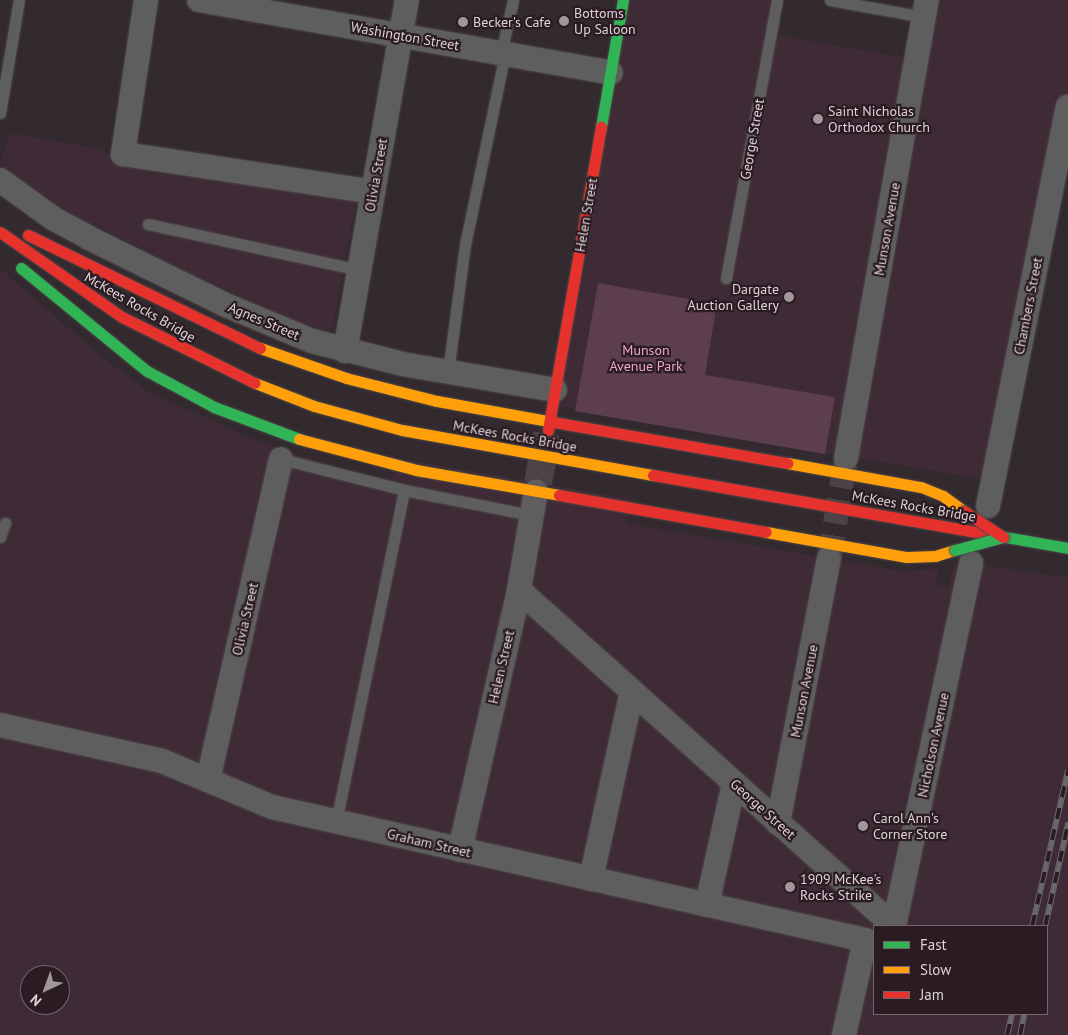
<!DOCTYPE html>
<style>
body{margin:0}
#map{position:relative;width:1068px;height:1035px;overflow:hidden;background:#322a2e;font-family:"PT Sans",sans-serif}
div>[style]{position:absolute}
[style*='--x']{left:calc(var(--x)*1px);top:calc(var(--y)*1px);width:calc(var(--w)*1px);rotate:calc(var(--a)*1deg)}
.built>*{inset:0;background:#3f2b35}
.green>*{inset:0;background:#5d3e4e}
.street-tunnel>*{height:24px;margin-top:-12px;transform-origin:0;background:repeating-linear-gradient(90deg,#4c4348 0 24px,transparent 0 36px)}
.secondary-tunnel>*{height:28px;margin-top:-14px;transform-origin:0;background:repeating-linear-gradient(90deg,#4c4348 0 28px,transparent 0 42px)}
.roads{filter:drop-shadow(0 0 1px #4d4649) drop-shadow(0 0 1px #4d4649)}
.lane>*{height:11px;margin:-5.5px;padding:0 5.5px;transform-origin:5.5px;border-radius:5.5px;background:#5e5e5e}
.street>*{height:24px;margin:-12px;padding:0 12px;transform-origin:12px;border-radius:12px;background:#5e5e5e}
.fast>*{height:11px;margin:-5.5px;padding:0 5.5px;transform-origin:5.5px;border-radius:5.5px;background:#30b455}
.slow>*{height:11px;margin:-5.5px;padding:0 5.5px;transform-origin:5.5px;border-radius:5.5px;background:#ff9f0a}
.jam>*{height:11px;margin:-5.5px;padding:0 5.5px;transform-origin:5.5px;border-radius:5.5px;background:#e5322d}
.rail>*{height:5.5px;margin-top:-2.75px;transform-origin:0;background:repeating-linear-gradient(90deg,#2b1c24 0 11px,#6a686a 0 22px);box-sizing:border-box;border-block:1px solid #6a686a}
.bridges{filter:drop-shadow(0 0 1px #4d4649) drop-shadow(0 0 1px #4d4649)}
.fast-bridge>*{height:11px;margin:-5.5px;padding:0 5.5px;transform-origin:5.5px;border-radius:5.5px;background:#30b455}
.jam-bridge>*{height:11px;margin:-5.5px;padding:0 5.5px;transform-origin:5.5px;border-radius:5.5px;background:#e5322d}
.dots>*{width:14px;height:14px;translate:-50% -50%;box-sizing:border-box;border:2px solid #2b1c24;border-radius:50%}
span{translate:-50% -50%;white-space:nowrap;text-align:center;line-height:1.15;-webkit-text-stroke:4.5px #2b1c24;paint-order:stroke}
.poi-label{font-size:14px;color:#ddd3d8}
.left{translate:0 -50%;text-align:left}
.right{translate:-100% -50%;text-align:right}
.street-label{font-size:14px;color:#ddd3d8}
.park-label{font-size:14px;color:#eea5cb}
.legend{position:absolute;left:873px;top:925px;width:175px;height:90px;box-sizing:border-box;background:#2b1c24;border:1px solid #72656c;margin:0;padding:6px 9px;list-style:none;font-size:15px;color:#ddd3d8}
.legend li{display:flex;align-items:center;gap:10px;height:25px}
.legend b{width:25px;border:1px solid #72656c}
.north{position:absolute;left:20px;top:965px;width:50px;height:50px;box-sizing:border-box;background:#2b1c24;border:1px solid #72656c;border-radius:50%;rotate:222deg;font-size:14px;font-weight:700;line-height:20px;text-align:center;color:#ddd3d8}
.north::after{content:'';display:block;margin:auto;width:18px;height:22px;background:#a1989c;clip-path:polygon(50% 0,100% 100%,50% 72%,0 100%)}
</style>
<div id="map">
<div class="built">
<i style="clip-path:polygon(623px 0,777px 0,771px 34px,916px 60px,927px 0,1068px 0,1068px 107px,993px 481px,552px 405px)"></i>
<i style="clip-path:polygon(11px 133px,105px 150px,104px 155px,190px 171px,357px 194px,333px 328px,326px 332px,274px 314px,70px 213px,10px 174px,0 163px)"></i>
<i style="clip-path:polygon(evenodd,0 269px,101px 356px,147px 391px,260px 442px,341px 468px,391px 481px,396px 458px,630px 499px,626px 523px,901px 571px,938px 569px,936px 584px,949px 587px,953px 567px,971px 563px,1068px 578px,1068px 1035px,0 1035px,0 269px,874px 926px,1047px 926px,1047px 1014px,874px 1014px,874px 926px,0 269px,30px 975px,60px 975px,60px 1005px,30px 1005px,30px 975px)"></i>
</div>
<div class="green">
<i style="clip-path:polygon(598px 283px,717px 304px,705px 375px,835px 397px,825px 454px,575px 411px)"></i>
</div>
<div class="street-tunnel">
<i style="--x:829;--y:559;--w:102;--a:-80.4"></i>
</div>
<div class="secondary-tunnel">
<i style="--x:538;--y:483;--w:50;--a:-79.6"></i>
</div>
<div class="roads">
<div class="lane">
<i style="--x:830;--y:0;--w:96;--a:10.3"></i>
<i style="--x:501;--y:53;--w:54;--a:-77.2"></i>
<i style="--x:0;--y:113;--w:115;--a:-80.5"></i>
<i style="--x:148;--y:224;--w:216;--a:12.3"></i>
<i style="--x:726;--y:278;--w:283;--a:-79.6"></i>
<i style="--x:448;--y:372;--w:128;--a:-82.4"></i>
<i style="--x:465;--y:245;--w:195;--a:-78.2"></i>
<i style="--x:281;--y:459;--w:127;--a:14.1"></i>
<i style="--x:404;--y:490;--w:130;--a:11.1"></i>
<i style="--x:0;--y:537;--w:15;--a:-70"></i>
<i style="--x:336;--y:822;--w:339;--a:-78.4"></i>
</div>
<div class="street">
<i style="--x:146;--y:0;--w:156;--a:98.5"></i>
<i style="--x:123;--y:154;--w:253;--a:8.6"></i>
<i style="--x:199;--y:0;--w:418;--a:10"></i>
<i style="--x:0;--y:180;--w:67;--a:35.8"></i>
<i style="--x:54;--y:219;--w:40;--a:28"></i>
<i style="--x:89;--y:238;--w:155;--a:26.1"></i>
<i style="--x:228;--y:306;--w:91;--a:22.6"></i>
<i style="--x:312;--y:341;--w:93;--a:14.3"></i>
<i style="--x:402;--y:364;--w:155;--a:9.6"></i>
<i style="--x:345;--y:351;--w:356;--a:-80"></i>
<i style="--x:846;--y:458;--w:465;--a:-80"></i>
<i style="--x:988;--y:506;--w:407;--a:-78.7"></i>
<i style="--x:519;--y:590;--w:504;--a:41.86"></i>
<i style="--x:0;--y:725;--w:166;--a:12.5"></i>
<i style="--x:162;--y:761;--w:119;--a:22.7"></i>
<i style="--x:272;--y:807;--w:608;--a:12.64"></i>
<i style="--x:208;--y:780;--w:329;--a:-77.2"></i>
<i style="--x:778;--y:823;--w:269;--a:-79.1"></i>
<i style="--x:460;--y:850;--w:267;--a:-77.2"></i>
<i style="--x:519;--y:590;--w:100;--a:-80.3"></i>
<i style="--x:591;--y:879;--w:192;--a:-77.7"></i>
<i style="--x:707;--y:905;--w:125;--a:-77.5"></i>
<i style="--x:894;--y:926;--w:371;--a:-78"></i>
<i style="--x:844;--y:1035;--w:97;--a:-77.5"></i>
</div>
<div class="fast">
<i style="--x:601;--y:127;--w:129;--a:-80.2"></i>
<i style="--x:21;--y:268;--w:163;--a:39.3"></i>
<i style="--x:147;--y:371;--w:76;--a:28.2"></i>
<i style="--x:214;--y:407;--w:91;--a:20.6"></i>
<i style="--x:989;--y:534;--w:80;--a:10"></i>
</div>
<div class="slow">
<i style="--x:260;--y:348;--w:91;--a:19.2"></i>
<i style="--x:346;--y:378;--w:94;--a:14.2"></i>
<i style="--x:437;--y:401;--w:119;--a:10.2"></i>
<i style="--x:255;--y:383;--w:63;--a:21.3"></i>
<i style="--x:314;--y:406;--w:91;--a:15.3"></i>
<i style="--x:402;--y:430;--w:255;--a:10.2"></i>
<i style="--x:299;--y:439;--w:121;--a:14.8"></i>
<i style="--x:416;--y:470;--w:145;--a:9.9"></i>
<i style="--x:787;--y:463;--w:136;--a:10.2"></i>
<i style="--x:921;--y:487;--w:24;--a:22"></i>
<i style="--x:943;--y:496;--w:26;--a:36"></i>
<i style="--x:766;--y:532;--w:143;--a:10.1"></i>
<i style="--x:907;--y:557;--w:28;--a:-2"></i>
<i style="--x:935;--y:556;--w:21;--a:-17"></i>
</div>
<div class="jam">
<i style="--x:0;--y:232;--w:149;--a:34.9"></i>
<i style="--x:122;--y:317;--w:148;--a:26.4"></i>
<i style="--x:28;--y:235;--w:258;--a:26"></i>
<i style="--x:554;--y:422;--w:237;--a:10"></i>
<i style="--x:548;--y:430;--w:308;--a:-80.1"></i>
<i style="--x:653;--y:475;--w:341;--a:10"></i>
<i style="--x:559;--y:495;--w:210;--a:10.1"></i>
</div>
</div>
<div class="rail">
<i style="--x:1032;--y:926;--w:160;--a:-77"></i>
<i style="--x:1045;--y:926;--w:106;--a:-77.4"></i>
<i style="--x:1007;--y:1035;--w:22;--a:-77"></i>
<i style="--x:1020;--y:1035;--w:21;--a:-79"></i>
</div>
<div class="bridges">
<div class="fast-bridge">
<i style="--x:955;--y:550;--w:50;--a:-15.2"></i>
</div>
<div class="jam-bridge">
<i style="--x:964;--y:511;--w:47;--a:33.7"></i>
</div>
</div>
<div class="dots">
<i style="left:564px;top:21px;background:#a1989c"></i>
<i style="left:463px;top:22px;background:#a1989c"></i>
<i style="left:818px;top:119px;background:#a1989c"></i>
<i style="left:789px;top:297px;background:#a1989c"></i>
<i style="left:863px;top:826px;background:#a1989c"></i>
<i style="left:790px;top:887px;background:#a1989c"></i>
</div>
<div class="poi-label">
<span class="left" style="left:574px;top:21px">Bottoms<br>Up Saloon</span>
<span class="left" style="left:473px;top:22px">Becker's Cafe</span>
<span class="left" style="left:828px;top:119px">Saint Nicholas<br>Orthodox Church</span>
<span class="right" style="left:779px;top:297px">Dargate<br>Auction Gallery</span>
<span class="left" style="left:873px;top:826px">Carol Ann's<br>Corner Store</span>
<span class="left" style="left:800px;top:887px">1909 McKee's<br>Rocks Strike</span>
</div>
<div class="street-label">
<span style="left:405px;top:36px;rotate:10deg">Washington Street</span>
<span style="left:752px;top:139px;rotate:-80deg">George Street</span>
<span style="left:376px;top:175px;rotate:-80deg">Olivia Street</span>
<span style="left:586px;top:215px;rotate:-80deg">Helen Street</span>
<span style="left:887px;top:229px;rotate:-80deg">Munson Avenue</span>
<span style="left:1028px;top:306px;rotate:-79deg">Chambers Street</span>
<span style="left:140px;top:307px;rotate:30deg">McKees Rocks Bridge</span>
<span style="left:264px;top:321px;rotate:23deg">Agnes Street</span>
<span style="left:515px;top:436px;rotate:10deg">McKees Rocks Bridge</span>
<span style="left:914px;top:506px;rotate:10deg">McKees Rocks Bridge</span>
<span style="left:245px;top:619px;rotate:-77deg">Olivia Street</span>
<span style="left:501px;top:667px;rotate:-77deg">Helen Street</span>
<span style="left:804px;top:691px;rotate:-79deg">Munson Avenue</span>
<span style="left:933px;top:745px;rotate:-78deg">Nicholson Avenue</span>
<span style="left:763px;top:809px;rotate:42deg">George Street</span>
<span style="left:429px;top:843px;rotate:13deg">Graham Street</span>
</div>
<div class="park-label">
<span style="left:646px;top:358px">Munson<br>Avenue Park</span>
</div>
<ul class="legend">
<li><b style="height:6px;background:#30b455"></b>Fast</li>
<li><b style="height:6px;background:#ff9f0a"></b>Slow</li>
<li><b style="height:6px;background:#e5322d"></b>Jam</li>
</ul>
<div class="north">N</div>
</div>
